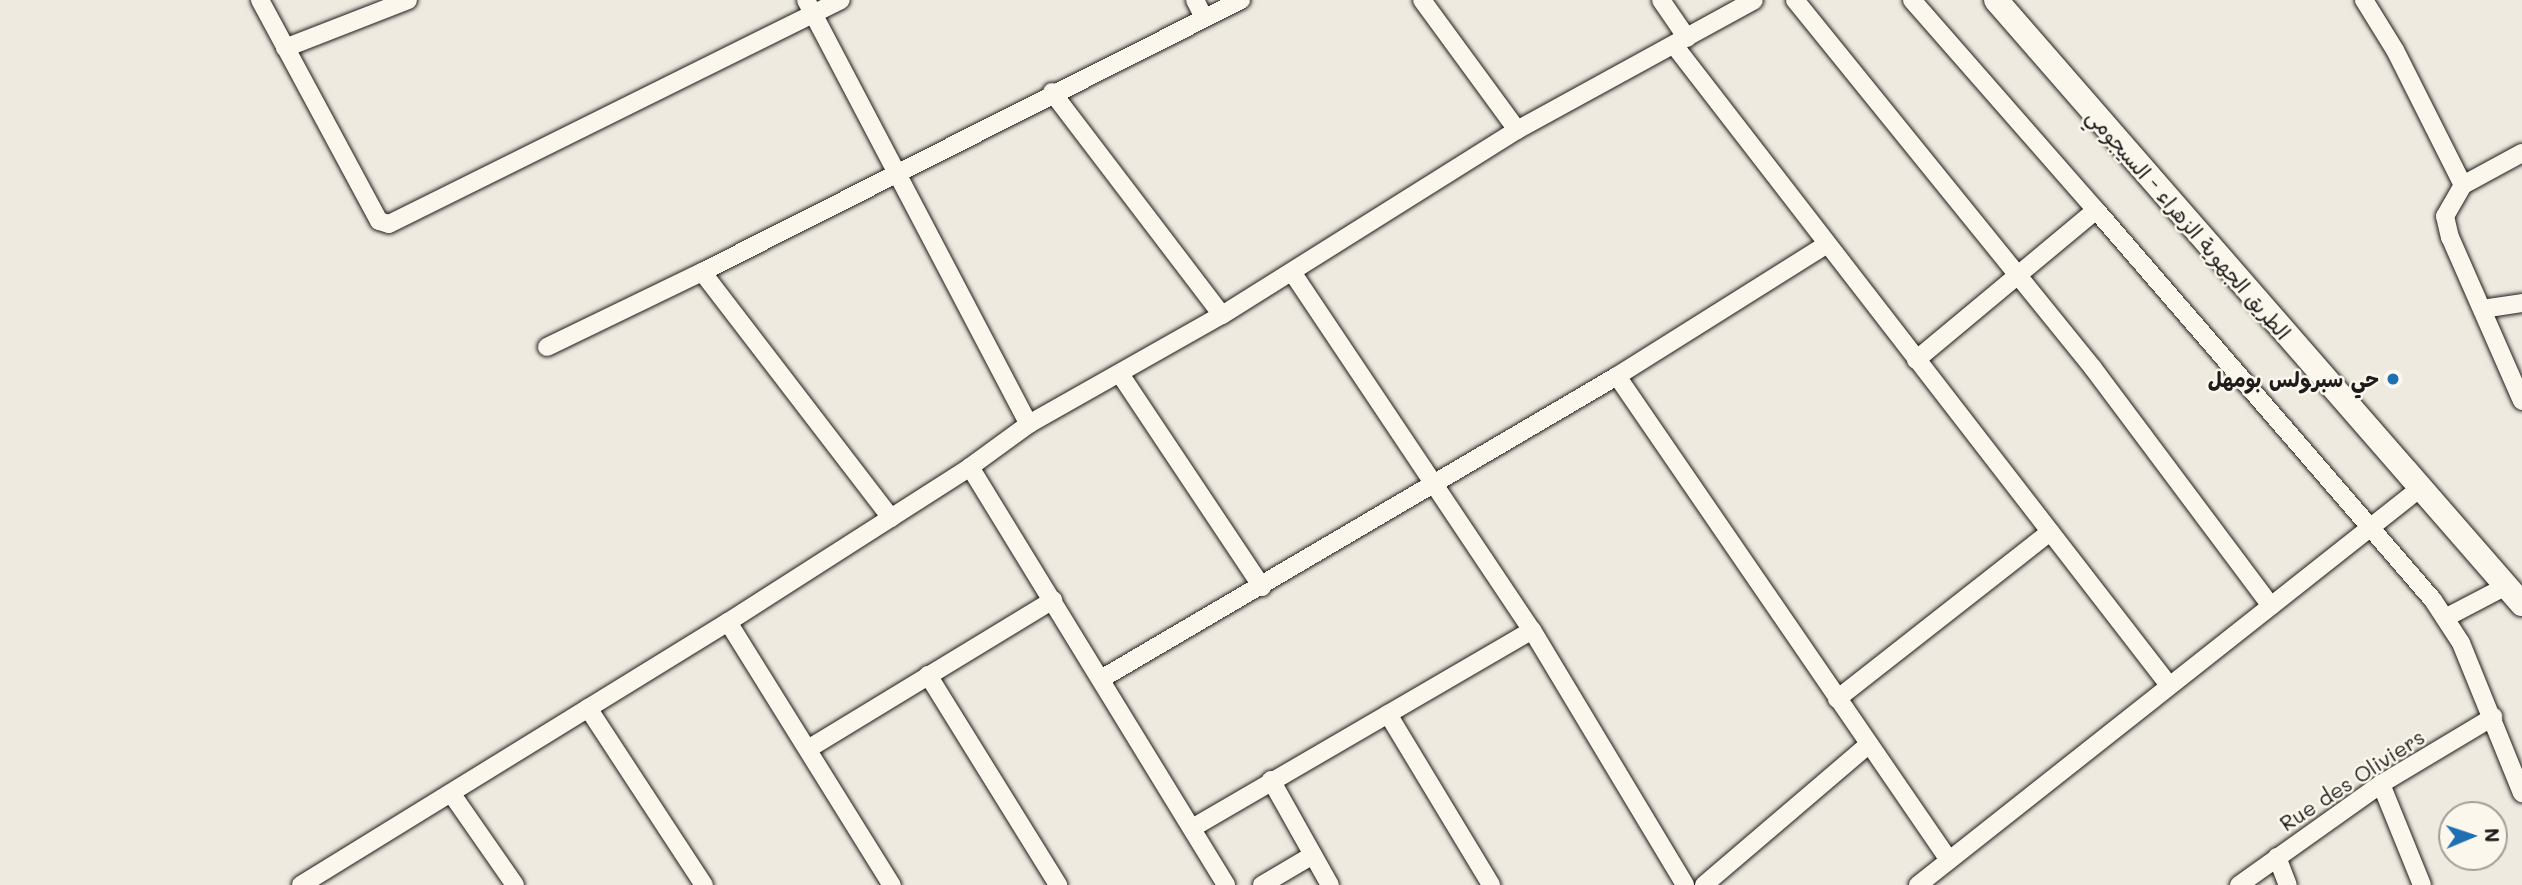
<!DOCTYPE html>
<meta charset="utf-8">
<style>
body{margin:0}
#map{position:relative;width:2522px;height:885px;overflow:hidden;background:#eeeadf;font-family:Mali,"Playpen Sans Arabic",sans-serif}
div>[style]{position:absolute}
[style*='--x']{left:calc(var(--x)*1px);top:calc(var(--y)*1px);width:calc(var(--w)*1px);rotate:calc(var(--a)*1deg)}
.roads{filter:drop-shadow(0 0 2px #1c1c1c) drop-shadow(0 0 2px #1c1c1c)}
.minor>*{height:18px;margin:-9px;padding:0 9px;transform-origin:9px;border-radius:9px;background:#fbf7ec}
.secondary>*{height:24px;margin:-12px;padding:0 12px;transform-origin:12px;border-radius:12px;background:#fbf7ec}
.dots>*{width:19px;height:19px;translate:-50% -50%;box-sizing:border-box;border:4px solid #fbf7ec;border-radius:50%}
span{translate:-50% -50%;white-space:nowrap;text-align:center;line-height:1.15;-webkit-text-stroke:5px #fbf7ec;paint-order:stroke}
.street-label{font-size:21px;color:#1c1c1c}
.poi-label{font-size:21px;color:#1c1c1c;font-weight:700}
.right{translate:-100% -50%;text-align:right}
.north{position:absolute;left:2438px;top:801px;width:70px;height:70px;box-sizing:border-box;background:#fbf7ec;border:2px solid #a29f99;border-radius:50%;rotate:88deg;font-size:19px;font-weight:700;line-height:28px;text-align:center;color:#1c1c1c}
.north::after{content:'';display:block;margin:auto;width:24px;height:32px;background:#1f6fb2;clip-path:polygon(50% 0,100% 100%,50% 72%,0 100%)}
</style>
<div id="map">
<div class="roads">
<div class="minor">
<i style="--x:260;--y:0;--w:251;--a:61.7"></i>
<i style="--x:379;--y:221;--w:10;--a:17"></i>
<i style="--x:389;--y:224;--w:504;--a:-26.36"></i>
<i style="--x:806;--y:0;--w:479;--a:62.3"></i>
<i style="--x:1195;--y:0;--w:20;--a:63"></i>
<i style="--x:1422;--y:0;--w:161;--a:53.8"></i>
<i style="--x:1661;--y:0;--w:46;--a:55.6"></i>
<i style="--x:1795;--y:0;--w:474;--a:51"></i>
<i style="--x:2093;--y:368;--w:297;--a:53.2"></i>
<i style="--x:1912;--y:0;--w:279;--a:48.8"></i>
<i style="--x:2364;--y:0;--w:59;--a:58.2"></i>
<i style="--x:2395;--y:50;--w:151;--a:63.3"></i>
<i style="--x:2463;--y:185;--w:67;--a:-28.5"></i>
<i style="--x:1674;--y:45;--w:808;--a:52.29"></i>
<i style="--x:285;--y:48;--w:132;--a:-21.3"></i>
<i style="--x:1052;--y:92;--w:280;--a:52.7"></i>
<i style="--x:2463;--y:185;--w:36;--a:120"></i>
<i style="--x:2445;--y:216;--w:22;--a:77"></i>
<i style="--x:2450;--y:237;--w:179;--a:66.3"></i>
<i style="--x:1292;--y:272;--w:431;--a:56.2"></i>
<i style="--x:1532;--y:630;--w:297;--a:59"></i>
<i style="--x:2482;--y:309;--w:40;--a:-8.5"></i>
<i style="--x:547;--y:347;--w:172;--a:-25.8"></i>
<i style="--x:1916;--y:360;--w:234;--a:-39.8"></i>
<i style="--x:2096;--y:210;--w:515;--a:49.17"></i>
<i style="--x:2433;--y:600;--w:51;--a:56.9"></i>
<i style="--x:2461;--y:643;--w:162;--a:67.9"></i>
<i style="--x:1120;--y:374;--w:256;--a:56.3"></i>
<i style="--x:1617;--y:376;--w:587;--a:55.55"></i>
<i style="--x:970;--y:467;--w:490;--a:58.5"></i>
<i style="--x:891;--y:518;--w:310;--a:-127.5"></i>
<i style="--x:702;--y:272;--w:604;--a:-26.78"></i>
<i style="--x:2445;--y:618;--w:71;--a:-27.6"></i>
<i style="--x:728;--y:622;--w:310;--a:58.1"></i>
<i style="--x:928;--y:675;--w:247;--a:58.2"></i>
<i style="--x:1101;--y:679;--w:598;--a:-30.42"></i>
<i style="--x:1617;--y:376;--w:247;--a:-32.1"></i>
<i style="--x:1837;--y:699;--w:271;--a:-38.1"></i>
<i style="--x:588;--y:708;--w:212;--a:56.8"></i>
<i style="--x:1388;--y:714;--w:200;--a:58.9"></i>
<i style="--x:808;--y:749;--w:287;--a:-31.3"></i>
<i style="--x:1271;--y:780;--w:120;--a:60.7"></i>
<i style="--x:2381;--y:784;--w:109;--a:67.9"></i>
<i style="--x:451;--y:793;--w:112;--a:55.2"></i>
<i style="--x:1194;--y:827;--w:391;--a:-30.2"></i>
<i style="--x:2277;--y:857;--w:30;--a:69"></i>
<i style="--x:301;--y:885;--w:501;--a:-31.63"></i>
<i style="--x:728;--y:622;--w:287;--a:-32.6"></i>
<i style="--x:970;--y:467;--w:73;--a:-36.1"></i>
<i style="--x:1029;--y:424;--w:222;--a:-29.5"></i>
<i style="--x:1222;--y:315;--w:348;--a:-32.1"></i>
<i style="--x:1517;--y:130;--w:270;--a:-28.7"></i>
<i style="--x:1262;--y:885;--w:59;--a:-30.5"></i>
<i style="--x:1704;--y:885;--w:217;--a:-40.5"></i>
<i style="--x:1918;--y:885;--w:639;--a:-38.32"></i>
<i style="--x:2239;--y:885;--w:174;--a:-35.4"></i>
<i style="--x:2381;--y:784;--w:131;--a:-30.9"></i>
</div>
<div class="secondary">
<i style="--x:1996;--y:0;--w:801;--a:48.95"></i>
</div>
</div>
<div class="dots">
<i style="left:2393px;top:379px;background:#1f6fb2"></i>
</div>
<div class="street-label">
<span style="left:2189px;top:224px;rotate:49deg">الطريق الجهوية الزهراء - السيجومي</span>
<span style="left:2352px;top:780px;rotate:-33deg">Rue des Oliviers</span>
</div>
<div class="poi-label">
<span class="right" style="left:2379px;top:379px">حي سبرولس بومهل</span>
</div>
<div class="north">N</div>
</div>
